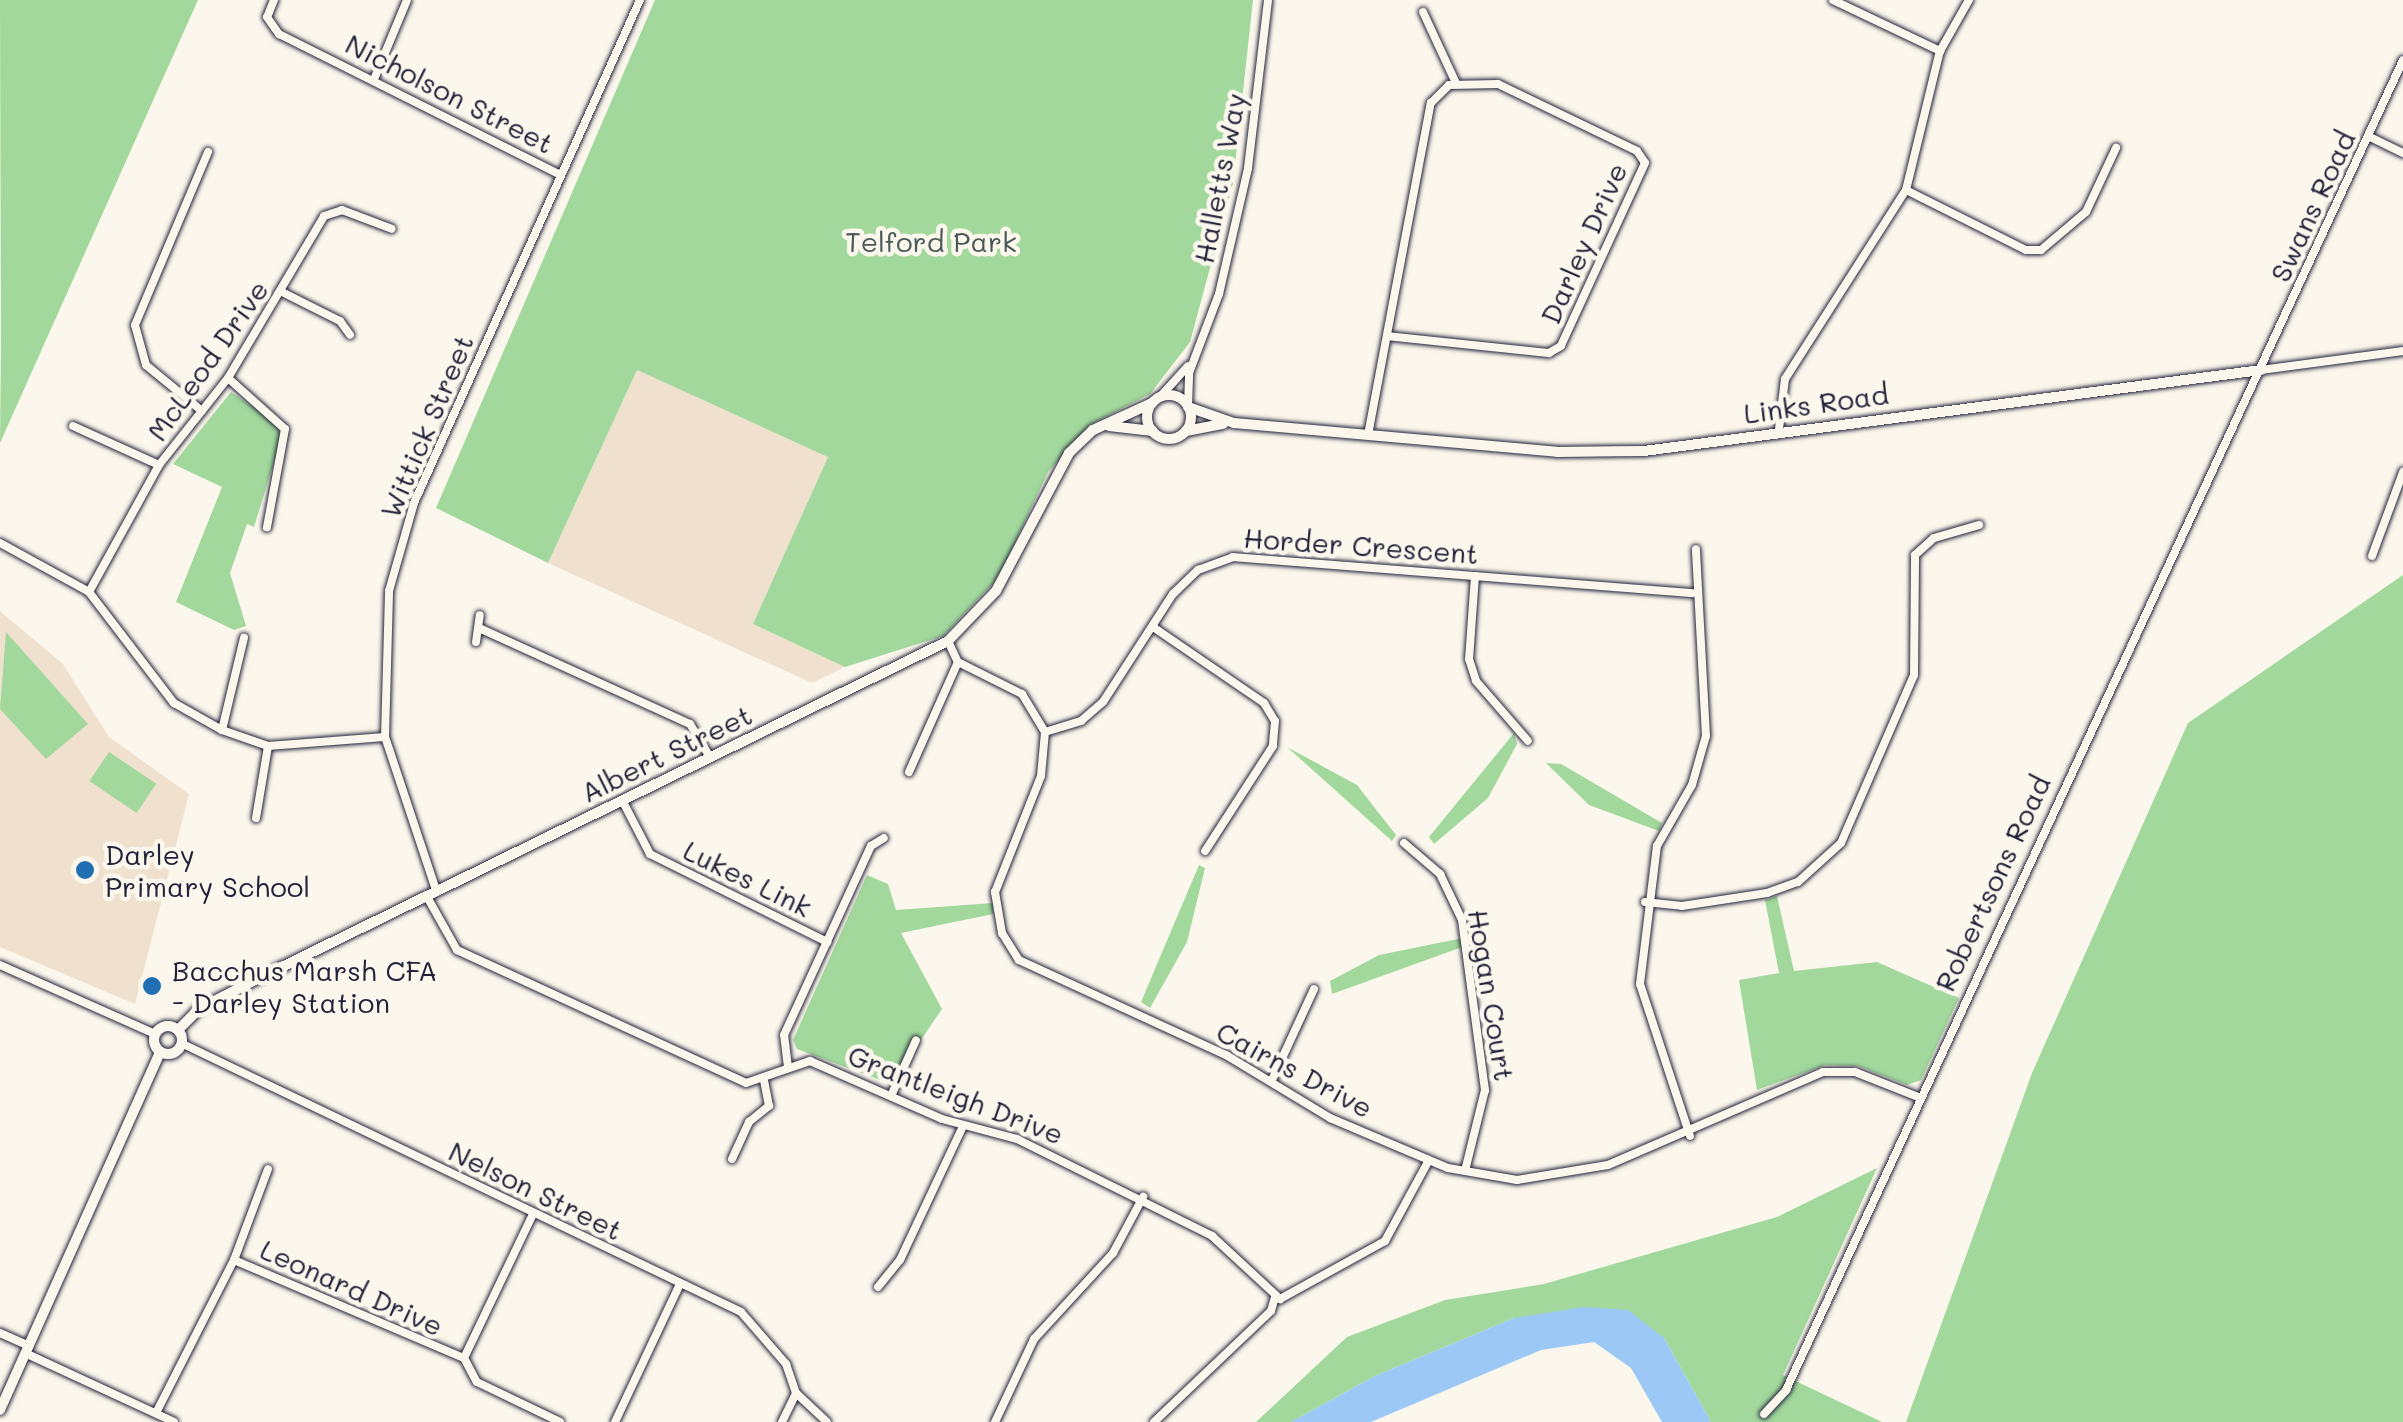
<!DOCTYPE html>
<style>
body{margin:0}
#map{position:relative;width:2403px;height:1422px;overflow:hidden;background:#fbf7ec;font-family:Mali,sans-serif}
div>[style]{position:absolute}
[style*='--x']{left:calc(var(--x)*1px);top:calc(var(--y)*1px);width:calc(var(--w)*1px);rotate:calc(var(--a)*1deg)}
.built>*{inset:0;background:#f0e0ce}
.green>*{inset:0;background:#a2d89c;transform-origin:0 0}
.water>*{inset:0;background:#9bc8f5}
.roads{filter:drop-shadow(0 0 2px #22223b) drop-shadow(0 0 2px #22223b)}
.street>*{height:8px;margin:-4px;padding:0 4px;transform-origin:4px;border-radius:4px;background:#fbf7ec}
.secondary>*{height:10px;margin:-5px;padding:0 5px;transform-origin:5px;border-radius:5px;background:#fbf7ec}
.secondary>.ring{margin:-5px;padding:0;box-sizing:content-box;background:none;border:10px solid #fbf7ec;border-radius:50%}
.dots>*{width:28px;height:28px;translate:-50% -50%;box-sizing:border-box;border:5px solid #fbf7ec;border-radius:50%}
span{translate:-50% -50%;white-space:nowrap;text-align:center;line-height:1.15;-webkit-text-stroke:9px #fbf7ec;paint-order:stroke}
.street-label{font-size:28px;color:#22223b}
.park-label{font-size:28px;color:#485958}
.poi-label{font-size:28px;color:#22223b}
.left{translate:0 -50%;text-align:left}
</style>
<div id="map">
<div class="built">
<i style="clip-path:polygon(637px 370px,829px 457px,753px 624px,845px 667px,812px 683px,548px 563px)"></i>
<i style="clip-path:polygon(0 611px,63px 664px,109px 737px,189px 794px,135px 1004px,0 947px)"></i>
</div>
<div class="green">
<i style="clip-path:polygon(0 0,198px 0,0 443px,1px 342px)"></i>
<i style="clip-path:polygon(655px 0,1253px 0,1233px 183px,1190px 342px,1150px 394px,1089px 425px,1048px 472px,999px 577px,943px 636px,845px 667px,753px 624px,828px 457px,637px 370px,548px 563px,436px 508px)"></i>
<i style="clip-path:polygon(231px 392px,273px 420px,282px 436px,254px 527px,247px 524px,230px 573px,246px 626px,234px 630px,176px 602px,222px 487px,173px 464px)"></i>
<i style="clip-path:polygon(2403px 575px,2403px 1422px,1906px 1422px,2032px 1073px,2188px 723px)"></i>
<i style="clip-path:polygon(6px 632px,88px 724px,46px 759px,0 709px)"></i>
<i style="clip-path:polygon(1514px 733px,1517px 744px,1488px 798px,1434px 844px,1429px 837px)"></i>
<i style="clip-path:polygon(1287px 747px,1357px 785px,1396px 835px,1392px 841px)"></i>
<i style="left:109px;top:752px;width:57px;height:35px;rotate:34deg"></i>
<i style="clip-path:polygon(1546px 763px,1561px 764px,1662px 823px,1659px 831px,1589px 805px)"></i>
<i style="clip-path:polygon(1199px 865px,1205px 868px,1187px 942px,1150px 1008px,1141px 1002px)"></i>
<i style="clip-path:polygon(867px 875px,888px 884px,896px 910px,993px 903px,993px 914px,901px 933px,942px 1009px,891px 1084px,797px 1049px,793px 1040px)"></i>
<i style="clip-path:polygon(1777px 896px,1794px 971px,1877px 962px,1959px 998px,1921px 1080px,1907px 1085px,1858px 1066px,1825px 1065px,1757px 1090px,1739px 980px,1779px 973px,1765px 900px)"></i>
<i style="clip-path:polygon(1463px 938px,1465px 946px,1332px 994px,1330px 981px,1379px 955px)"></i>
<i style="clip-path:polygon(1877px 1168px,1783px 1375px,1882px 1422px,1711px 1422px,1664px 1338px,1514px 1318px,1375px 1376px,1291px 1422px,1256px 1422px,1347px 1337px,1445px 1300px,1544px 1284px,1777px 1217px)"></i>
</div>
<div class="water">
<i style="clip-path:polygon(1584px 1307px,1628px 1310px,1664px 1338px,1711px 1422px,1662px 1422px,1631px 1368px,1594px 1342px,1541px 1350px,1371px 1422px,1291px 1422px,1375px 1376px,1514px 1318px)"></i>
</div>
<div class="roads">
<div class="street">
<i style="--x:274;--y:0;--w:18;--a:112"></i>
<i style="--x:267;--y:17;--w:21;--a:55"></i>
<i style="--x:279;--y:34;--w:315;--a:26.6"></i>
<i style="--x:1833;--y:0;--w:119;--a:25.5"></i>
<i style="--x:1423;--y:12;--w:78;--a:65.1"></i>
<i style="--x:375;--y:77;--w:83;--a:-67.4"></i>
<i style="--x:2368;--y:136;--w:39;--a:26"></i>
<i style="--x:1906;--y:190;--w:134;--a:26.6"></i>
<i style="--x:2026;--y:250;--w:15;--a:0"></i>
<i style="--x:2041;--y:250;--w:59;--a:-40.2"></i>
<i style="--x:2086;--y:212;--w:71;--a:-64.9"></i>
<i style="--x:284;--y:293;--w:63;--a:26.6"></i>
<i style="--x:340;--y:321;--w:17;--a:54"></i>
<i style="--x:2261;--y:370;--w:143;--a:-7.6"></i>
<i style="--x:228;--y:378;--w:76;--a:41.8"></i>
<i style="--x:285;--y:429;--w:100;--a:100.4"></i>
<i style="--x:1159;--y:398;--w:43;--a:-47.8"></i>
<i style="--x:1188;--y:406;--w:33;--a:-88"></i>
<i style="--x:1189;--y:373;--w:85;--a:-69.2"></i>
<i style="--x:1219;--y:294;--w:129;--a:-77"></i>
<i style="--x:1248;--y:168;--w:169;--a:-83.2"></i>
<i style="--x:202;--y:411;--w:72;--a:-140.6"></i>
<i style="--x:146;--y:365;--w:41;--a:-105.4"></i>
<i style="--x:135;--y:325;--w:188;--a:-67.1"></i>
<i style="--x:73;--y:426;--w:94;--a:24.4"></i>
<i style="--x:1779;--y:429;--w:50;--a:-83.2"></i>
<i style="--x:1785;--y:379;--w:224;--a:-57.4"></i>
<i style="--x:1906;--y:190;--w:143;--a:-76.3"></i>
<i style="--x:1940;--y:51;--w:59;--a:-60.4"></i>
<i style="--x:1368;--y:435;--w:338;--a:-79.3"></i>
<i style="--x:1431;--y:103;--w:25;--a:-45"></i>
<i style="--x:1449;--y:85;--w:49;--a:-1.2"></i>
<i style="--x:1498;--y:84;--w:154;--a:25.7"></i>
<i style="--x:1637;--y:151;--w:14;--a:56"></i>
<i style="--x:1645;--y:163;--w:201;--a:114.7"></i>
<i style="--x:1561;--y:346;--w:14;--a:150"></i>
<i style="--x:1549;--y:353;--w:162;--a:-174"></i>
<i style="--x:0;--y:543;--w:102;--a:28.8"></i>
<i style="--x:89;--y:592;--w:140;--a:52.6"></i>
<i style="--x:174;--y:703;--w:55;--a:29.4"></i>
<i style="--x:222;--y:730;--w:49;--a:19.2"></i>
<i style="--x:268;--y:746;--w:117;--a:-4.4"></i>
<i style="--x:2372;--y:556;--w:90;--a:-69.7"></i>
<i style="--x:1475;--y:576;--w:83;--a:94.1"></i>
<i style="--x:1469;--y:659;--w:23;--a:72"></i>
<i style="--x:1476;--y:681;--w:79;--a:49.1"></i>
<i style="--x:89;--y:592;--w:145;--a:-61.1"></i>
<i style="--x:159;--y:465;--w:111;--a:-51.6"></i>
<i style="--x:228;--y:378;--w:188;--a:-59.3"></i>
<i style="--x:324;--y:216;--w:19;--a:-18"></i>
<i style="--x:342;--y:210;--w:53;--a:20.8"></i>
<i style="--x:1153;--y:627;--w:135;--a:34.4"></i>
<i style="--x:1264;--y:703;--w:21;--a:59"></i>
<i style="--x:1275;--y:721;--w:25;--a:95"></i>
<i style="--x:1273;--y:746;--w:125;--a:122.9"></i>
<i style="--x:479;--y:628;--w:232;--a:24.5"></i>
<i style="--x:690;--y:724;--w:39;--a:59"></i>
<i style="--x:948;--y:641;--w:23;--a:65"></i>
<i style="--x:958;--y:662;--w:72;--a:26.6"></i>
<i style="--x:1022;--y:694;--w:44;--a:58.8"></i>
<i style="--x:1045;--y:732;--w:44;--a:95.2"></i>
<i style="--x:1041;--y:776;--w:125;--a:111.6"></i>
<i style="--x:995;--y:892;--w:42;--a:80.3"></i>
<i style="--x:1002;--y:933;--w:32;--a:58"></i>
<i style="--x:1019;--y:960;--w:228;--a:24.7"></i>
<i style="--x:1226;--y:1055;--w:122;--a:31.2"></i>
<i style="--x:1330;--y:1118;--w:128;--a:23"></i>
<i style="--x:1448;--y:1168;--w:70;--a:9.9"></i>
<i style="--x:1517;--y:1180;--w:92;--a:-9.4"></i>
<i style="--x:1608;--y:1165;--w:234;--a:-23.4"></i>
<i style="--x:1823;--y:1072;--w:32;--a:0"></i>
<i style="--x:1855;--y:1072;--w:68;--a:21.6"></i>
<i style="--x:476;--y:642;--w:27;--a:-82"></i>
<i style="--x:222;--y:730;--w:95;--a:-76.6"></i>
<i style="--x:1045;--y:732;--w:38;--a:-17"></i>
<i style="--x:1081;--y:721;--w:29;--a:-41"></i>
<i style="--x:1103;--y:702;--w:129;--a:-57.1"></i>
<i style="--x:1173;--y:594;--w:35;--a:-44"></i>
<i style="--x:1198;--y:570;--w:37;--a:-20"></i>
<i style="--x:1233;--y:557;--w:461;--a:4.5"></i>
<i style="--x:909;--y:772;--w:120;--a:-66"></i>
<i style="--x:622;--y:800;--w:61;--a:62.6"></i>
<i style="--x:650;--y:854;--w:198;--a:26.4"></i>
<i style="--x:256;--y:818;--w:73;--a:-80.5"></i>
<i style="--x:1404;--y:843;--w:48;--a:40.7"></i>
<i style="--x:1440;--y:874;--w:51;--a:64.4"></i>
<i style="--x:1462;--y:920;--w:172;--a:82.3"></i>
<i style="--x:1485;--y:1090;--w:83;--a:103.9"></i>
<i style="--x:436;--y:890;--w:161;--a:-108.4"></i>
<i style="--x:385;--y:737;--w:146;--a:-88.4"></i>
<i style="--x:389;--y:591;--w:91;--a:-74.1"></i>
<i style="--x:414;--y:503;--w:551;--a:-65.81"></i>
<i style="--x:426;--y:895;--w:63;--a:60.6"></i>
<i style="--x:457;--y:950;--w:318;--a:24.7"></i>
<i style="--x:746;--y:1083;--w:68;--a:-19"></i>
<i style="--x:810;--y:1061;--w:144;--a:23.7"></i>
<i style="--x:942;--y:1119;--w:78;--a:14.9"></i>
<i style="--x:1017;--y:1139;--w:218;--a:26.4"></i>
<i style="--x:1212;--y:1236;--w:93;--a:42.8"></i>
<i style="--x:1280;--y:1299;--w:120;--a:-28.9"></i>
<i style="--x:1385;--y:1241;--w:92;--a:-61.5"></i>
<i style="--x:1645;--y:902;--w:37;--a:6"></i>
<i style="--x:1682;--y:906;--w:86;--a:-8.7"></i>
<i style="--x:1767;--y:893;--w:33;--a:-20"></i>
<i style="--x:1798;--y:882;--w:58;--a:-42.2"></i>
<i style="--x:1841;--y:843;--w:183;--a:-66.5"></i>
<i style="--x:1914;--y:675;--w:120;--a:-89.5"></i>
<i style="--x:1915;--y:555;--w:25;--a:-42"></i>
<i style="--x:1934;--y:538;--w:47;--a:-16.1"></i>
<i style="--x:0;--y:965;--w:170;--a:24"></i>
<i style="--x:183;--y:1044;--w:619;--a:25.65"></i>
<i style="--x:741;--y:1312;--w:69;--a:49.1"></i>
<i style="--x:786;--y:1364;--w:31;--a:71"></i>
<i style="--x:796;--y:1393;--w:42;--a:43.1"></i>
<i style="--x:788;--y:1067;--w:32;--a:-97"></i>
<i style="--x:784;--y:1035;--w:208;--a:-65.3"></i>
<i style="--x:871;--y:846;--w:15;--a:-32"></i>
<i style="--x:1272;--y:1080;--w:100;--a:-65.2"></i>
<i style="--x:891;--y:1096;--w:61;--a:-65.9"></i>
<i style="--x:1690;--y:1136;--w:160;--a:-108.2"></i>
<i style="--x:1640;--y:984;--w:139;--a:-83"></i>
<i style="--x:1657;--y:846;--w:70;--a:-60.2"></i>
<i style="--x:1692;--y:785;--w:51;--a:-74.1"></i>
<i style="--x:1706;--y:736;--w:187;--a:-93.1"></i>
<i style="--x:732;--y:1159;--w:41;--a:-65.3"></i>
<i style="--x:749;--y:1122;--w:26;--a:-39"></i>
<i style="--x:769;--y:1106;--w:26;--a:-101"></i>
<i style="--x:234;--y:1260;--w:97;--a:-69.5"></i>
<i style="--x:878;--y:1287;--w:35;--a:-51"></i>
<i style="--x:900;--y:1260;--w:148;--a:-64.8"></i>
<i style="--x:0;--y:1333;--w:32;--a:24"></i>
<i style="--x:25;--y:1353;--w:164;--a:24.8"></i>
<i style="--x:464;--y:1358;--w:27;--a:62"></i>
<i style="--x:477;--y:1382;--w:92;--a:25.7"></i>
<i style="--x:156;--y:1413;--w:172;--a:-63"></i>
<i style="--x:234;--y:1260;--w:250;--a:23.1"></i>
<i style="--x:464;--y:1358;--w:160;--a:-64.4"></i>
<i style="--x:1764;--y:1414;--w:33;--a:-47"></i>
<i style="--x:1786;--y:1390;--w:1466;--a:-65.11"></i>
<i style="--x:615;--y:1422;--w:153;--a:-64.8"></i>
<i style="--x:782;--y:1422;--w:32;--a:-64"></i>
<i style="--x:995;--y:1422;--w:92;--a:-64.8"></i>
<i style="--x:1034;--y:1339;--w:117;--a:-47.4"></i>
<i style="--x:1113;--y:1253;--w:64;--a:-61.8"></i>
<i style="--x:1154;--y:1422;--w:161;--a:-43.5"></i>
<i style="--x:1271;--y:1311;--w:15;--a:-74"></i>
</div>
<div class="secondary">
<i class="ring" style="left:1147px;top:395px;width:34px;height:34px"></i>
<i style="--x:1188;--y:407;--w:49;--a:19.2"></i>
<i style="--x:1234;--y:423;--w:324;--a:5.1"></i>
<i style="--x:1557;--y:452;--w:87;--a:-0.7"></i>
<i style="--x:1644;--y:451;--w:622;--a:-7.48"></i>
<i style="--x:1109;--y:426;--w:44;--a:6.5"></i>
<i style="--x:1186;--y:431;--w:38;--a:-11"></i>
<i class="ring" style="left:154px;top:1026px;width:18px;height:18px"></i>
<i style="--x:178;--y:1030;--w:30;--a:-45"></i>
<i style="--x:199;--y:1009;--w:59;--a:-27.4"></i>
<i style="--x:251;--y:982;--w:776;--a:-26.07"></i>
<i style="--x:948;--y:641;--w:69;--a:-46.2"></i>
<i style="--x:996;--y:591;--w:156;--a:-62.1"></i>
<i style="--x:1069;--y:453;--w:33;--a:-44"></i>
<i style="--x:1093;--y:430;--w:65;--a:-24.6"></i>
<i style="--x:0;--y:1410;--w:392;--a:-65.9"></i>
</div>
</div>
<div class="dots">
<i style="left:85px;top:870px;background:#1f6fb2"></i>
<i style="left:152px;top:986px;background:#1f6fb2"></i>
</div>
<div class="street-label">
<span style="left:450px;top:93px;rotate:27deg">Nicholson Street</span>
<span style="left:1219px;top:178px;rotate:-79deg">Halletts Way</span>
<span style="left:2312px;top:206px;rotate:-65deg">Swans Road</span>
<span style="left:1583px;top:243px;rotate:-66deg">Darley Drive</span>
<span style="left:207px;top:360px;rotate:-55deg">McLeod Drive</span>
<span style="left:1816px;top:403px;rotate:-8deg">Links Road</span>
<span style="left:426px;top:426px;rotate:-67deg">Wittick Street</span>
<span style="left:1361px;top:545px;rotate:4deg">Horder Crescent</span>
<span style="left:666px;top:753px;rotate:-26deg">Albert Street</span>
<span style="left:748px;top:878px;rotate:26deg">Lukes Link</span>
<span style="left:1992px;top:883px;rotate:-65deg">Robertsons Road</span>
<span style="left:1492px;top:995px;rotate:81deg">Hogan Court</span>
<span style="left:1295px;top:1069px;rotate:28deg">Cairns Drive</span>
<span style="left:956px;top:1094px;rotate:21deg">Grantleigh Drive</span>
<span style="left:536px;top:1190px;rotate:26deg">Nelson Street</span>
<span style="left:352px;top:1287px;rotate:24deg">Leonard Drive</span>
</div>
<div class="park-label">
<span style="left:931px;top:241px">Telford Park</span>
</div>
<div class="poi-label">
<span class="left" style="left:105px;top:870px">Darley<br>Primary School</span>
<span class="left" style="left:172px;top:986px">Bacchus Marsh CFA<br>- Darley Station</span>
</div>
</div>
